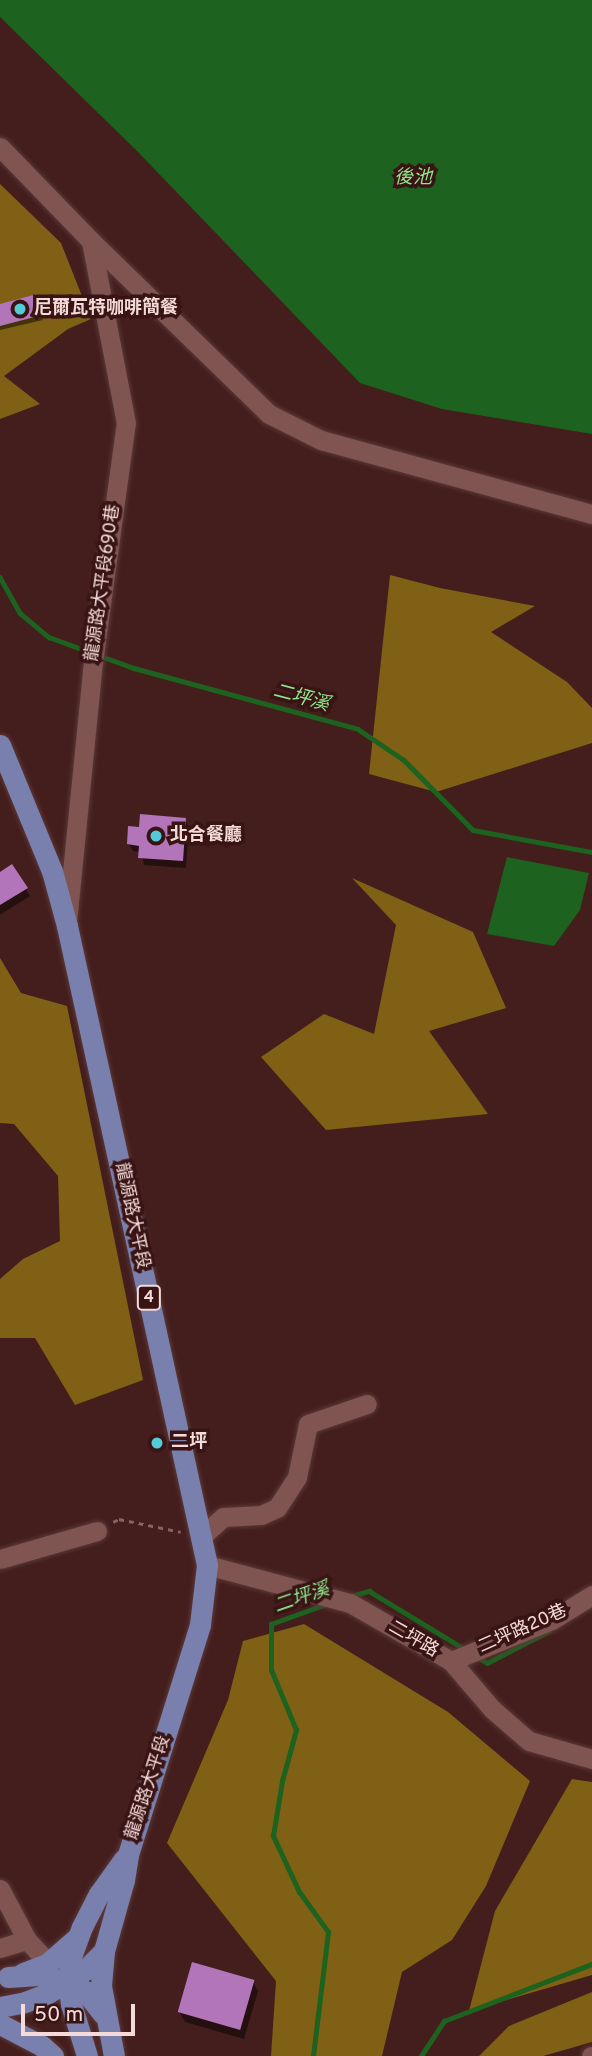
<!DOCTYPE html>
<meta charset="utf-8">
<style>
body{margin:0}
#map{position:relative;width:592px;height:2056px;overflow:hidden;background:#441e1d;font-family:Overpass,"Noto Sans TC",sans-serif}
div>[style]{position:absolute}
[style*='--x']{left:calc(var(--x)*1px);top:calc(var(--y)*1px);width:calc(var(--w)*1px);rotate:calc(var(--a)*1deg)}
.forest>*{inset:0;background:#806014}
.water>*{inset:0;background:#1d621f}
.shadow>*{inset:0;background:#0007}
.stream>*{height:4.5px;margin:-2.25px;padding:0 2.25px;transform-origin:2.25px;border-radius:2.25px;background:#1d621f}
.building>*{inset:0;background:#b375ba;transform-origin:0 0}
.path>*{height:2.5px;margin-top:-1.25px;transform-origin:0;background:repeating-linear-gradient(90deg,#856362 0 5px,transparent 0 10px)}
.roads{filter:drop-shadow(0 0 2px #5a3939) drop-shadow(0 0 2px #5a3939)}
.minor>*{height:19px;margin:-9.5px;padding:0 9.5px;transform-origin:9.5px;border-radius:9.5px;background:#7f5451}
.major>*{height:21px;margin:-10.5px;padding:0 10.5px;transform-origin:10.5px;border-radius:10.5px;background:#7a80ad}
.dots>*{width:19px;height:19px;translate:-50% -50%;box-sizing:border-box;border:4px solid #391414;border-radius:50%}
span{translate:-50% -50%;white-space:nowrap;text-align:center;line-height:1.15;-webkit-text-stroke:7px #391414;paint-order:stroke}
.shield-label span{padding:2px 5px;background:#391414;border:2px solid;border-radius:5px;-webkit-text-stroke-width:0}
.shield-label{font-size:16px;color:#f4dad8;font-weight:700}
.poi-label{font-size:18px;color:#f4dad8;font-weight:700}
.left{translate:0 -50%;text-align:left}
.street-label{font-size:18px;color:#f4dad8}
.water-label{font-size:19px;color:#8ee78c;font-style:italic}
.scale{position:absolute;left:21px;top:2004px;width:114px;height:32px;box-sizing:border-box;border:4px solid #f4dad8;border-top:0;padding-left:9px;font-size:21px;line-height:24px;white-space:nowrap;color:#f4dad8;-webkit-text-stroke:5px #391414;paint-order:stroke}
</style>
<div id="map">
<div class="forest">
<i style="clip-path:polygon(0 184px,61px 243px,91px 319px,68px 329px,4px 376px,40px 404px,0 419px)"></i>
<i style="clip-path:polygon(390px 575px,440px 588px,535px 606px,491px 632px,567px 682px,592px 708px,592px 743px,436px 792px,369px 774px)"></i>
<i style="clip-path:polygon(352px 878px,473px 932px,506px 1008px,429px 1031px,488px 1114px,326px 1130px,261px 1057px,324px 1014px,374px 1034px,396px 925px)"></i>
<i style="clip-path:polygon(0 958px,21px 993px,67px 1006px,143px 1380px,75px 1405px,35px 1338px,0 1338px,0 1279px,23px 1259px,60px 1241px,58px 1176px,14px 1124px,0 1123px)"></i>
<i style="clip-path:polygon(304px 1624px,448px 1712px,530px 1781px,486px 1886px,452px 1940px,402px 1972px,382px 2056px,271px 2056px,276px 1981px,167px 1843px,228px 1700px,243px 1641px)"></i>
<i style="clip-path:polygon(572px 1779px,592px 1782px,592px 1975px,469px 2011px,495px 1911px)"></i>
<i style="clip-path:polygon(592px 1992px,592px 2042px,543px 2056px,479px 2056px,509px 2026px)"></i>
</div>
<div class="water">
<i style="clip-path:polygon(0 0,592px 0,592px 434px,442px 409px,360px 383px,138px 152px,0 17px)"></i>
<i style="clip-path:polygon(507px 857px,589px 873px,580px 910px,554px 946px,487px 934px)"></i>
</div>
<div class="shadow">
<i style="clip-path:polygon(36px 296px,43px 320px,0 330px,0 305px)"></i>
<i style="clip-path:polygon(185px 820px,189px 827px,186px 868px,144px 865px,141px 852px,133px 851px,129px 844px,140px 829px)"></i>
<i style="clip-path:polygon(12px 866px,30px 896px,0 915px,0 874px)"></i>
<i style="clip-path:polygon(253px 1982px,258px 1991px,244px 2039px,185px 2022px,179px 2012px)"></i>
</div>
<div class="stream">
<i style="--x:0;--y:577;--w:41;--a:60.9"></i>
<i style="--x:20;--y:613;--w:38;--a:40"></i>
<i style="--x:49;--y:637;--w:44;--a:20.1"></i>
<i style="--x:98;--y:655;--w:38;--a:20"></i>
<i style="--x:134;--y:668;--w:232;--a:15.2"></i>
<i style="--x:358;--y:729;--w:55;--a:34"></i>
<i style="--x:404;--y:760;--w:98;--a:45.4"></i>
<i style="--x:473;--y:830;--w:121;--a:10.5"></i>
<i style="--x:351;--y:1596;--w:19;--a:-16"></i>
<i style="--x:369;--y:1591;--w:114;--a:31.3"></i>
<i style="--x:476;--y:1656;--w:13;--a:32"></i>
<i style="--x:487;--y:1663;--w:70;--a:-27.3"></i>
<i style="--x:313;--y:2056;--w:125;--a:-83.1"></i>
<i style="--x:328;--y:1932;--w:49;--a:-125.9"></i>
<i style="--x:299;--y:1892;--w:62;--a:-114.9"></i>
<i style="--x:273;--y:1836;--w:56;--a:-80.7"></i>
<i style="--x:282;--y:1781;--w:53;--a:-74.6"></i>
<i style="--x:296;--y:1730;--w:65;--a:-112.6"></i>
<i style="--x:271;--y:1670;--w:46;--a:-90"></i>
<i style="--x:271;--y:1624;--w:59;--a:-20"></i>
<i style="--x:421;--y:2056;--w:42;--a:-56.7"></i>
<i style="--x:444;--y:2021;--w:159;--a:-21.1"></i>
</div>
<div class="building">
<i style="clip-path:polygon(37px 294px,42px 315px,0 326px,0 304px)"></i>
<i style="clip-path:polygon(140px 814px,186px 818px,183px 861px,138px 858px,139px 846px,127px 844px,128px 826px,139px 827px)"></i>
<i style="clip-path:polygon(12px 864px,28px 888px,0 905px,0 872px)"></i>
<i style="left:192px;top:1962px;width:65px;height:52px;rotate:16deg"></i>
</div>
<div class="path">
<i style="--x:113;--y:1522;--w:7;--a:-27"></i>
<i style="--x:119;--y:1519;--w:63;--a:11.8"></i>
</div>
<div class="roads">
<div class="minor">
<i style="--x:0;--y:147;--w:131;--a:45.9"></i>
<i style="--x:91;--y:241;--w:248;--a:44.2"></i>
<i style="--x:269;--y:414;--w:58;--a:26.6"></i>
<i style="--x:321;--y:440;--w:281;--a:15.3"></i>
<i style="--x:67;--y:922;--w:253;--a:-84.3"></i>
<i style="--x:92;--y:670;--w:249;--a:-82.2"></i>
<i style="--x:126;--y:423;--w:185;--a:-100.9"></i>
<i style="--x:201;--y:1537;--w:30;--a:-42"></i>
<i style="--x:223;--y:1517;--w:38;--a:-3"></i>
<i style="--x:261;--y:1515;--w:17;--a:-24"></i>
<i style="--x:277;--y:1508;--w:37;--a:-57"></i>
<i style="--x:297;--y:1477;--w:54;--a:-78.3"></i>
<i style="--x:308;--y:1424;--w:62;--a:-18.7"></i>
<i style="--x:0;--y:1559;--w:101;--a:-16.1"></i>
<i style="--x:207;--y:1565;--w:148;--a:14.9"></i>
<i style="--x:350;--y:1603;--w:116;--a:29.9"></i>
<i style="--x:451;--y:1661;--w:63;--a:49.5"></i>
<i style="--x:492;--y:1709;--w:49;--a:40.9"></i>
<i style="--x:529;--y:1741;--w:66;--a:15.9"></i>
<i style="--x:451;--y:1661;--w:109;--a:-22.1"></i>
<i style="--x:552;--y:1620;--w:47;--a:-32"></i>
<i style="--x:0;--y:1889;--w:58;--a:62.1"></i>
<i style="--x:27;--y:1940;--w:47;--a:46.7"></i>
<i style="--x:0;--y:1948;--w:28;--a:-17"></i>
<i style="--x:591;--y:2056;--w:1;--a:0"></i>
</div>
<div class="major">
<i style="--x:0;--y:745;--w:136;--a:67.6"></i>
<i style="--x:52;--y:871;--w:57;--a:74.7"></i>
<i style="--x:67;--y:926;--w:654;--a:77.64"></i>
<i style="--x:207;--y:1565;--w:60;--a:96.7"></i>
<i style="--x:200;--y:1625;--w:241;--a:107.4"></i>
<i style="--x:128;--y:1855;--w:25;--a:99"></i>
<i style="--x:124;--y:1880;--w:74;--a:105.7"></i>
<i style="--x:104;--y:1951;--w:35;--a:95"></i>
<i style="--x:101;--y:1986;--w:71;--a:79.5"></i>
<i style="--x:23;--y:1973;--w:26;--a:-21"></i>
<i style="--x:47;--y:1964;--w:40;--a:-41"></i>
<i style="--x:8;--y:1977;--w:30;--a:-4"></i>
<i style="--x:38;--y:1975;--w:31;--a:13"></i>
<i style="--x:68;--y:1982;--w:19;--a:28"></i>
<i style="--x:85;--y:1991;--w:29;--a:52"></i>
<i style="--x:0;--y:2007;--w:25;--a:-11"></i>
<i style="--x:25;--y:2002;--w:25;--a:-21"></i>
<i style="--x:48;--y:1993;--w:44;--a:-31.9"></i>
<i style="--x:85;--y:1970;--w:27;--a:-45"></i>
<i style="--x:0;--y:2024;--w:47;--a:27.6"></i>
<i style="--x:42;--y:2046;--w:15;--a:42"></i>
<i style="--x:87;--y:2056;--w:54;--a:-107.1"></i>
<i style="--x:71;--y:2004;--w:22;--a:-98"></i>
<i style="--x:68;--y:1982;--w:25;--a:-83"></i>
<i style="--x:71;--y:1957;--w:32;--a:-70"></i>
<i style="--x:82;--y:1927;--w:37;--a:-63"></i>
<i style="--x:99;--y:1894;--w:43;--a:-54.5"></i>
</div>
</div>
<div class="dots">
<i style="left:20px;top:309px;background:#52cbd7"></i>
<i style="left:156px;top:836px;background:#52cbd7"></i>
<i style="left:157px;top:1443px;background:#52cbd7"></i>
</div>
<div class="shield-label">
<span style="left:149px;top:1298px">4</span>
</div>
<div class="poi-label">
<span class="left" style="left:34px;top:309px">尼爾瓦特咖啡簡餐</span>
<span class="left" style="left:170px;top:836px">北合餐廳</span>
<span class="left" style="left:171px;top:1443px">二坪</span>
</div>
<div class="street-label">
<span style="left:104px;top:583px;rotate:-82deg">龍源路大平段690巷</span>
<span style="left:131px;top:1216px;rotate:78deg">龍源路大平段</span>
<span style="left:523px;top:1630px;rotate:-24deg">二坪路20巷</span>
<span style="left:413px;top:1640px;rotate:30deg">二坪路</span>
<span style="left:149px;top:1788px;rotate:-72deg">龍源路大平段</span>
</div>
<div class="water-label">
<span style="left:413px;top:179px">後池</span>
<span style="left:301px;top:699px;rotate:15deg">二坪溪</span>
<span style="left:302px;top:1599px;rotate:-19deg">二坪溪</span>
</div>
<div class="scale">50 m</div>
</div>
